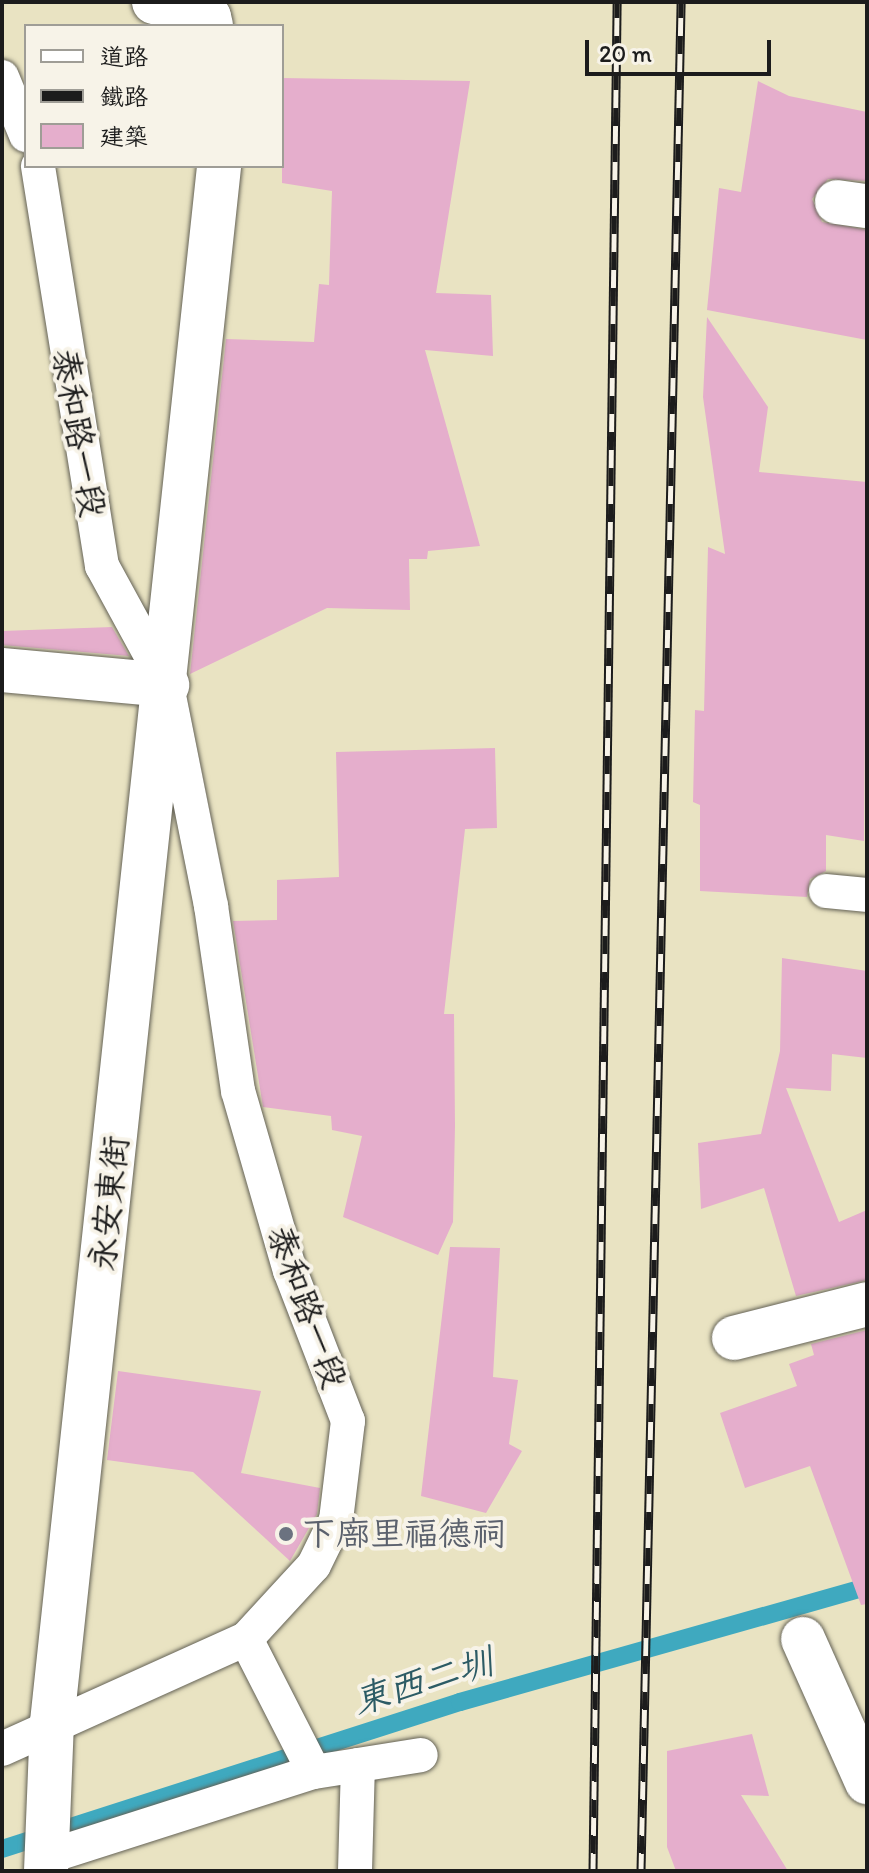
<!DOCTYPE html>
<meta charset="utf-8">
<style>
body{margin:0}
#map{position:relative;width:869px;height:1873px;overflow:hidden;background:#e9e3c2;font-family:Itim,"LXGW WenKai TC",sans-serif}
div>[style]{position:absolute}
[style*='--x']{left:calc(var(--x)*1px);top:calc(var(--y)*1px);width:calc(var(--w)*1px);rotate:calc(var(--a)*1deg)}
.stream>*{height:18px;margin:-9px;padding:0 9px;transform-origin:9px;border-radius:9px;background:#3fa9bf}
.building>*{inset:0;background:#e5aecc}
.roads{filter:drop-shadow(0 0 2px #646256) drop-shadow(0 0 2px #646256)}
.lane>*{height:34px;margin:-17px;padding:0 17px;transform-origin:17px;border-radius:17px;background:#fff}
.street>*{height:44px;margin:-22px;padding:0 22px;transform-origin:22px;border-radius:22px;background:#fff}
.rail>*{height:9px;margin-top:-4.5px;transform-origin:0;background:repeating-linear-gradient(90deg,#f7f3e8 0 18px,#1c1c1c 0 36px);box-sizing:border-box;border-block:2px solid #1c1c1c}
.dots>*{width:22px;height:22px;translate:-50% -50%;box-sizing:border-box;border:4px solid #f7f3e8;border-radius:50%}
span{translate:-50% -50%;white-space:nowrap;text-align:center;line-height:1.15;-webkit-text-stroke:8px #f7f3e8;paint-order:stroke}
.street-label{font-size:34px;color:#1c1c1c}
.worship-label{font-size:34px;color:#5b616d}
.left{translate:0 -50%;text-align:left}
.water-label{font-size:36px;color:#2c5b65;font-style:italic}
.frame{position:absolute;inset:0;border:4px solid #1c1c1c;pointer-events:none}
.legend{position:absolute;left:24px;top:24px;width:260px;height:144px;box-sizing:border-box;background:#f7f3e8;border:2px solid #9f9d96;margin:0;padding:10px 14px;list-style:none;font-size:24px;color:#1c1c1c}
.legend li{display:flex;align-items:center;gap:16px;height:40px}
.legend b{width:40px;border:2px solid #9f9d96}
.scale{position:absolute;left:585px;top:40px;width:186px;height:36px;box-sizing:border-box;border:4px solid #1c1c1c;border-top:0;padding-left:10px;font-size:24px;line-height:28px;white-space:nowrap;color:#1c1c1c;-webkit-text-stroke:6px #f7f3e8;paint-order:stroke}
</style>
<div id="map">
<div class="stream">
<i style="--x:2;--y:1849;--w:481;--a:-17.8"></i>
<i style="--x:460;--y:1702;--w:423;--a:-15.8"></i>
</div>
<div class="building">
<i style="clip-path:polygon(282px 78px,470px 81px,436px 293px,491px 295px,493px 356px,425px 350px,480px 546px,428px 551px,427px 559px,409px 559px,410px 610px,327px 608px,190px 674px,226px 339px,314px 342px,319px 284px,329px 285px,332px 191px,282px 183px)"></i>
<i style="clip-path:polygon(758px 81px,789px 96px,867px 112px,867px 181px,828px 179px,812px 199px,822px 222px,867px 230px,867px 340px,707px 310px,719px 188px,741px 192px)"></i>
<i style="clip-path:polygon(707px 317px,768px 407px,759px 472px,867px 482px,864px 841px,826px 835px,826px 871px,810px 879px,807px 897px,700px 891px,700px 805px,693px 802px,695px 710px,704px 711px,708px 547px,725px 554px,703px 397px)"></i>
<i style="clip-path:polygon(112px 627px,129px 656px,2px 645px,2px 631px)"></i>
<i style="clip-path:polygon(495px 748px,497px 828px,465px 829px,444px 1014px,454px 1014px,455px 1126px,453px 1222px,438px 1255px,343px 1217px,362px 1136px,332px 1130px,331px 1116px,263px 1107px,233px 921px,277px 920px,277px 880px,339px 877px,336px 752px)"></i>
<i style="clip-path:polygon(782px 958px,867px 971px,867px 1058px,832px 1054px,831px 1091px,786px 1088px,839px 1222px,867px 1210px,867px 1280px,796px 1296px,764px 1188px,701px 1209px,698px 1143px,761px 1134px,780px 1051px)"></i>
<i style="clip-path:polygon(450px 1247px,500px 1248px,493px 1377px,518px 1380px,509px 1444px,522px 1451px,486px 1513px,421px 1496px)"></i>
<i style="clip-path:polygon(867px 1330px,867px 1604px,861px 1605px,810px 1466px,745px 1488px,720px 1413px,797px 1386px,789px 1364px,814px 1355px,811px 1344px)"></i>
<i style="clip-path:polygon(118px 1371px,261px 1391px,241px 1473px,320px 1488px,317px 1514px,290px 1561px,193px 1472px,107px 1460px)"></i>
<i style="clip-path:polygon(752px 1734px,769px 1796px,741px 1795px,788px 1871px,676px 1871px,667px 1847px,667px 1751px)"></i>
</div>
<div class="roads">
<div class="lane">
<i style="--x:2;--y:77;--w:63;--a:67.5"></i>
<i style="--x:826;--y:891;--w:41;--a:5.6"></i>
<i style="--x:246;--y:1639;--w:149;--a:62.9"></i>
<i style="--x:2;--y:1749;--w:268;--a:-24.3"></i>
<i style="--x:246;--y:1639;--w:100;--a:-47.4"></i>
<i style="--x:314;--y:1565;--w:50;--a:-63.9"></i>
<i style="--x:336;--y:1520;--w:100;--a:-83.1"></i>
<i style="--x:348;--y:1421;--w:161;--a:-111.1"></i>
<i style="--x:290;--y:1271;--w:187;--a:-106.1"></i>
<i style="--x:238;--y:1091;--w:187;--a:-98.3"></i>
<i style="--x:211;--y:906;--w:225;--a:-101.3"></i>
<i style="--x:167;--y:685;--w:136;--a:-118.6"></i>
<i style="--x:102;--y:566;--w:405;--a:-99.1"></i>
<i style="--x:47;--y:1857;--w:280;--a:-17.7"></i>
<i style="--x:314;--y:1772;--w:108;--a:-9"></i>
<i style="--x:355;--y:1871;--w:106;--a:-88.4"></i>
</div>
<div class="street">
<i style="--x:154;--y:2;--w:57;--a:15.3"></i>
<i style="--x:209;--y:17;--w:9;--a:77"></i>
<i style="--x:837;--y:202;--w:30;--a:8"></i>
<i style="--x:2;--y:670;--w:166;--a:5.2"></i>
<i style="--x:734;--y:1338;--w:137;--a:-14.3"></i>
<i style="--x:803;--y:1639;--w:157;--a:65.9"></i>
<i style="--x:46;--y:1871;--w:149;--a:-87.7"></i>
<i style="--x:52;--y:1722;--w:1565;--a:-83.87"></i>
</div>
</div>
<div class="rail">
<i style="--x:593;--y:1871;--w:1869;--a:-89.26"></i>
<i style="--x:641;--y:1871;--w:1869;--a:-88.77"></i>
</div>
<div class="dots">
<i style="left:286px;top:1534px;background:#6b7280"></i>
</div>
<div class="street-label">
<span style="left:79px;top:433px;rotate:80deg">泰和路一段</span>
<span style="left:109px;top:1203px;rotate:-84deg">永安東街</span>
<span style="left:307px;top:1307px;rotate:70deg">泰和路一段</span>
</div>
<div class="worship-label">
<span class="left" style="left:302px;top:1534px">下廍里福德祠</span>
</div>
<div class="water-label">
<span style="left:423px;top:1681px;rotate:-17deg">東西二圳</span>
</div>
<div class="frame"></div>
<ul class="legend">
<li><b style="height:10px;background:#fff"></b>道路</li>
<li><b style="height:10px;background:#1c1c1c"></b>鐵路</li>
<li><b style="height:22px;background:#e5aecc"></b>建築</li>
</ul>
<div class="scale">20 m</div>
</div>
